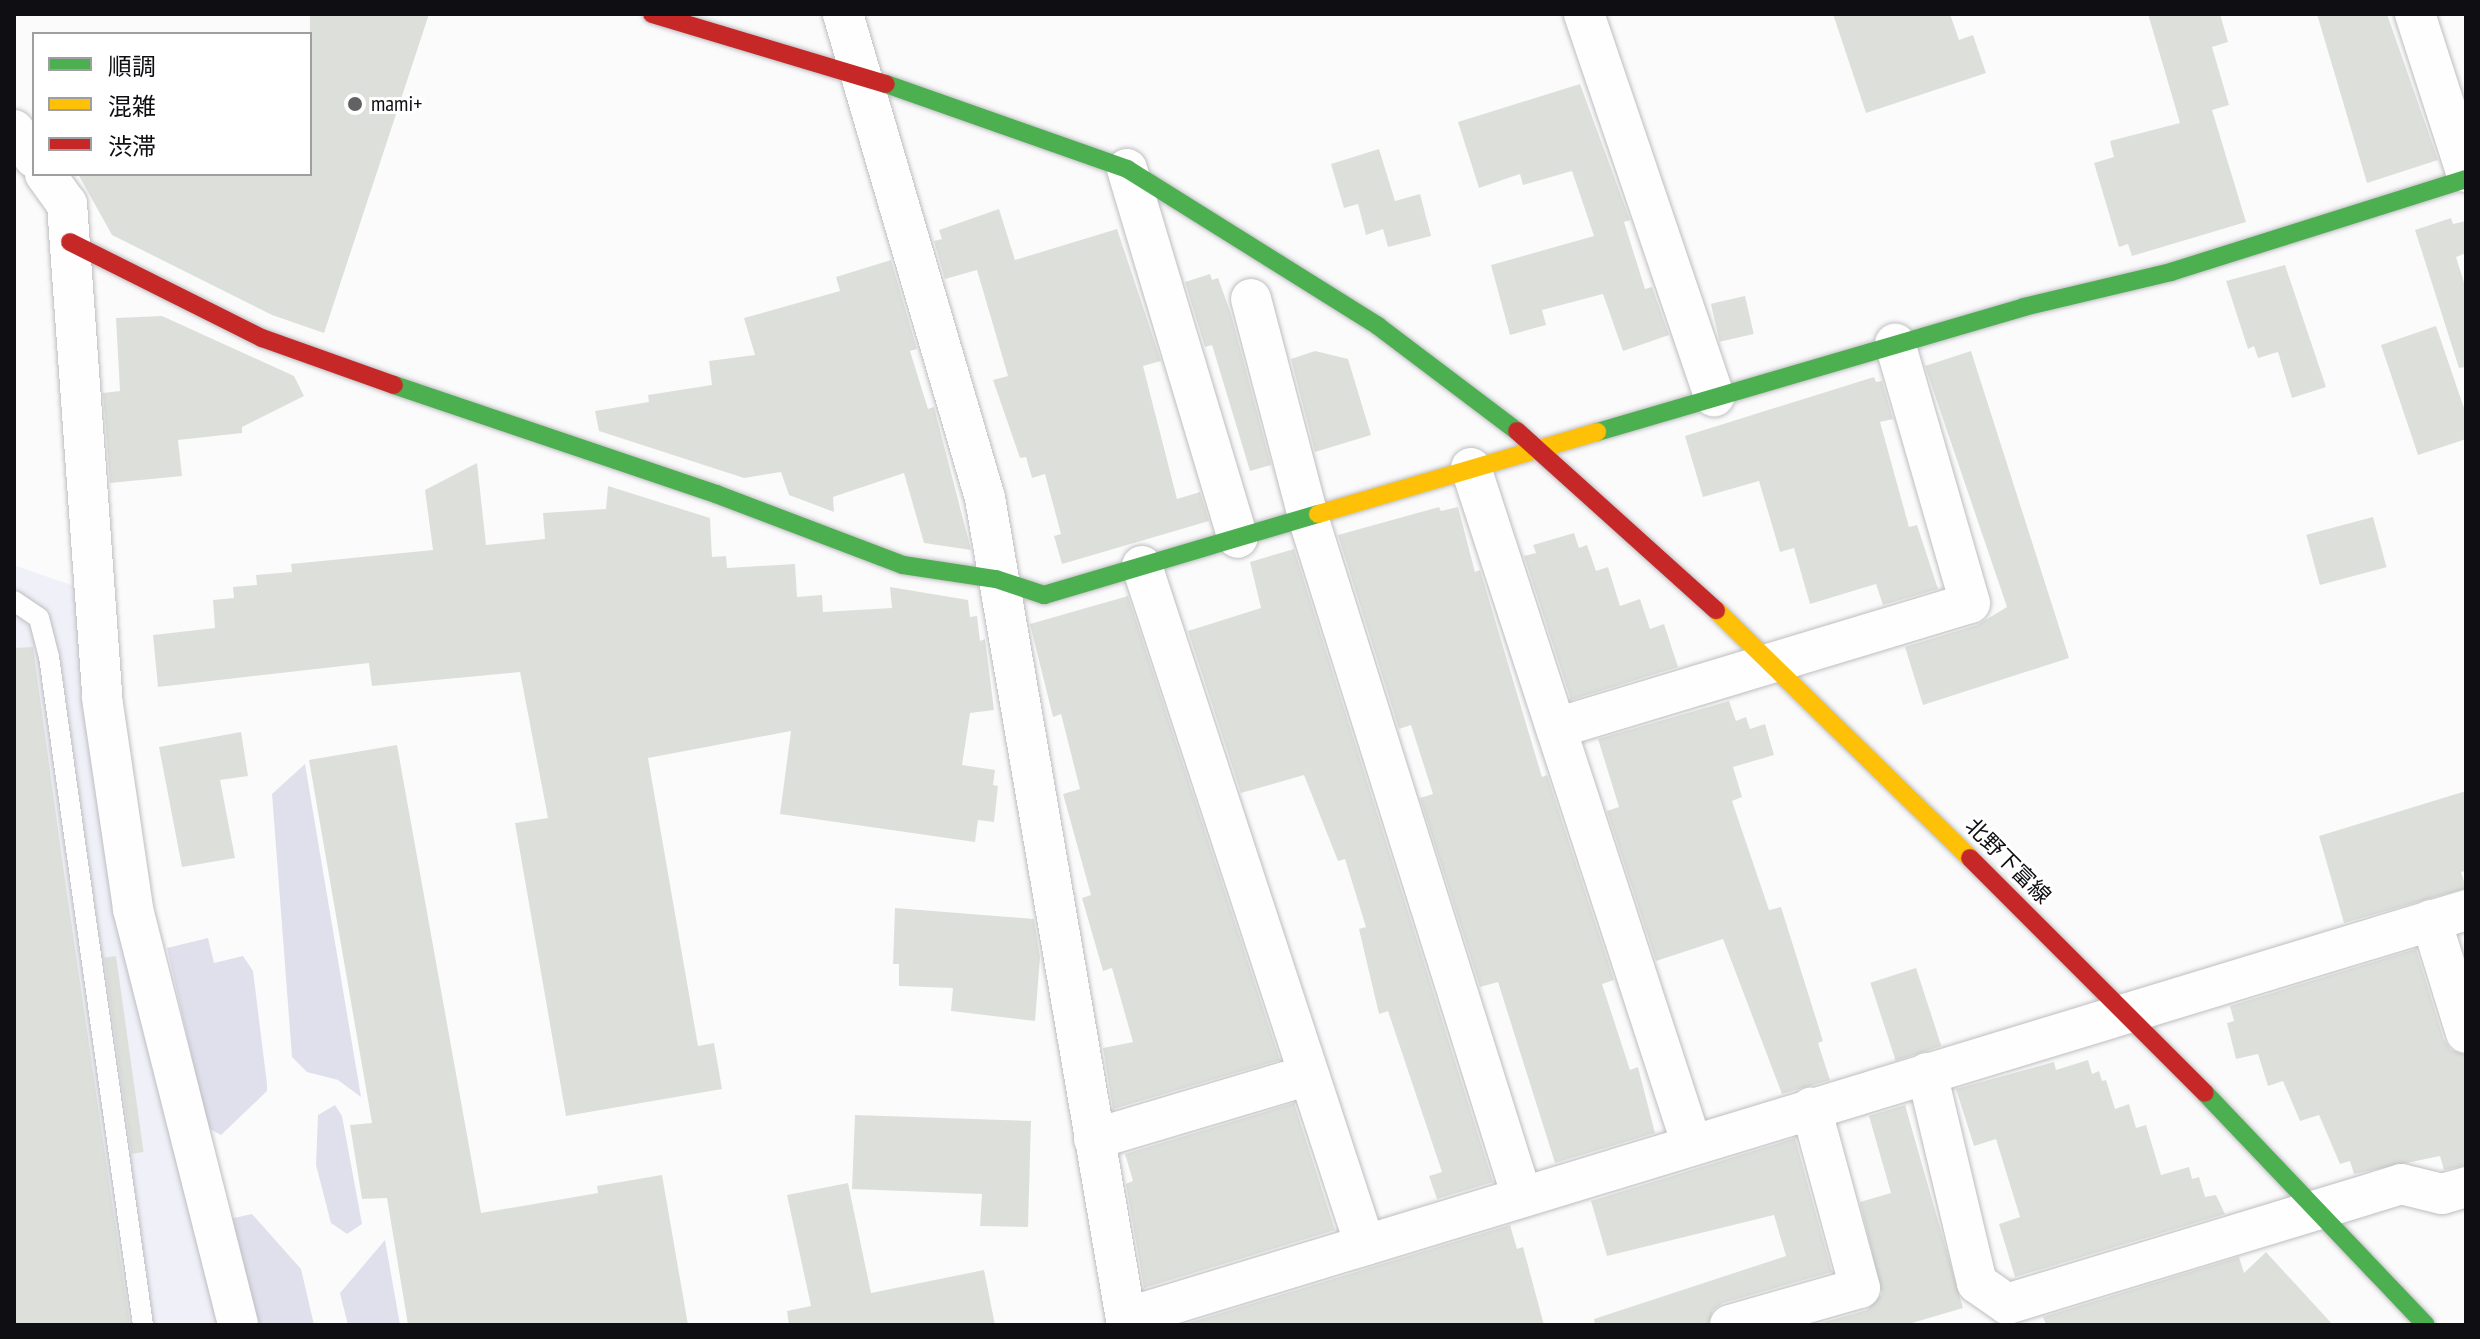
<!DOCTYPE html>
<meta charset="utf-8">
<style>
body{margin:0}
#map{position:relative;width:2480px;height:1339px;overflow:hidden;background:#fbfbfc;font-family:"PT Sans Narrow","Noto Sans JP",sans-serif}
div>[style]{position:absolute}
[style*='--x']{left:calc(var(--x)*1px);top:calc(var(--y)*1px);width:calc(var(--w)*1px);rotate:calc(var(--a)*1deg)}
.built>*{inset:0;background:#eff0f8}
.green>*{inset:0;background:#e0e0ed}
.building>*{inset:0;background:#dde0da;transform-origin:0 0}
.roads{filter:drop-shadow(0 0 2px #bebec1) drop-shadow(0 0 2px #bebec1)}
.lane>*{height:20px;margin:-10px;padding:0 10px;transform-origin:10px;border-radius:10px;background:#fefeff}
.street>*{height:40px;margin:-20px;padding:0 20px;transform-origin:20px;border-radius:20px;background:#fefeff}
.fast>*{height:18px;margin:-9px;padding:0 9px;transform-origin:9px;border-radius:9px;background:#4caf50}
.slow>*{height:18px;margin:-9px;padding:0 9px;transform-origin:9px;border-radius:9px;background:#ffc107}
.jam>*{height:18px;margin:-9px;padding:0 9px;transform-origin:9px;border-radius:9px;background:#c62828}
.dots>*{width:22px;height:22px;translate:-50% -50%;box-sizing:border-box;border:4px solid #fff;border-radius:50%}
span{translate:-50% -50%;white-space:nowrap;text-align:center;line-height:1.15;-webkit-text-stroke:6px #fff;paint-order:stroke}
.poi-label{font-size:22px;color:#0f0f13}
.left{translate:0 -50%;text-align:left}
.street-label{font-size:22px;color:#0f0f13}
.frame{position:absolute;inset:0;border:16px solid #0f0f13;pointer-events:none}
.legend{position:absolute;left:32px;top:32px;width:280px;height:144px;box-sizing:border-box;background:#fff;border:2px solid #9f9fa1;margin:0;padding:10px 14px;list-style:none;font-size:24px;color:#0f0f13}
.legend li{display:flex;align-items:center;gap:16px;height:40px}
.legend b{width:40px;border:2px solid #9f9fa1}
</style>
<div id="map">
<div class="built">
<i style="clip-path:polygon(14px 565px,79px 588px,229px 1325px,14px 1325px)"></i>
</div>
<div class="green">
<i style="clip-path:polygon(305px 764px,361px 1097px,338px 1080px,307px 1072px,292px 1057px,272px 794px)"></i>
<i style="clip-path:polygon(208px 938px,214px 963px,243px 956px,253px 971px,267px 1084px,267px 1091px,221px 1135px,208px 1128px,167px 948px)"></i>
<i style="clip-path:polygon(335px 1105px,342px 1116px,362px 1224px,347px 1234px,331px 1223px,316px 1165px,318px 1115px)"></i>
<i style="clip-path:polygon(252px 1214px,301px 1269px,314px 1325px,253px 1325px,229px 1219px)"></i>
<i style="clip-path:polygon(385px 1240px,400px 1325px,348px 1325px,340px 1293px)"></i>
</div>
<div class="building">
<i style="clip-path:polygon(310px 14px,429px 14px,324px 333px,272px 315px,112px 235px,78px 174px,310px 174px)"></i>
<i style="clip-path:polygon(1833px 14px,1950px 14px,1959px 40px,1973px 35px,1986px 73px,1866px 113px)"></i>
<i style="clip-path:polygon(2148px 14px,2220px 14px,2228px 42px,2212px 47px,2229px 105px,2212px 110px,2246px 222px,2132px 256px,2128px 244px,2119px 247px,2094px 163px,2114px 157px,2110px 141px,2180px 123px)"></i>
<i style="clip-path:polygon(2317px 14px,2387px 14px,2438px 160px,2367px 183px)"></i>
<i style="clip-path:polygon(1580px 84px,1630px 220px,1624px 222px,1645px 289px,1652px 287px,1669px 335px,1623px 351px,1603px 294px,1542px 310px,1546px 325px,1510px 335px,1491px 265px,1594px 236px,1572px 171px,1523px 185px,1520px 174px,1479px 188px,1458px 122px)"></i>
<i style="clip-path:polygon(1379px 149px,1395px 201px,1420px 194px,1431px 236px,1388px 247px,1383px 229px,1366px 235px,1358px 204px,1344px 208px,1331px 164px)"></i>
<i style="clip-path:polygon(999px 209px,1015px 260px,1117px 229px,1161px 361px,1143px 366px,1177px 499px,1200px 492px,1209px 521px,1062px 564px,1054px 536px,1061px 534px,1045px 474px,1032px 478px,1026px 457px,1020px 458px,993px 380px,1008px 376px,977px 270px,945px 279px,934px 241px,942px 239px,939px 230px)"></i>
<i style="clip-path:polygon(2451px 218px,2453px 224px,2466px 221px,2466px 253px,2456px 257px,2466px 289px,2466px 367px,2459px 368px,2415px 230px)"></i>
<i style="clip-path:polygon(891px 260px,917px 349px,910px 351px,928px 409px,934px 407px,971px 550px,924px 543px,904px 473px,833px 497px,834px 512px,789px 495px,781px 472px,744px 478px,599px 431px,595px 411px,649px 402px,648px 395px,712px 385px,709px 361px,755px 355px,744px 318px,840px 291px,836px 277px)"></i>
<i style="clip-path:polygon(2285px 265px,2326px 387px,2292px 398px,2278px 352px,2258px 358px,2254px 346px,2248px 349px,2226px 281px)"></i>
<i style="clip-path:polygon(1210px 274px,1212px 280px,1218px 278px,1231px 314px,1271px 465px,1250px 471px,1219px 368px,1212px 345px,1205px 347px,1185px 282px)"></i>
<i style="left:1745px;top:296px;width:39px;height:35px;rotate:77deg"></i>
<i style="clip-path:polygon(162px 316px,294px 376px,304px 396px,242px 427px,242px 433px,178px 440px,182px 476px,110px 483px,103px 393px,120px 391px,116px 318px)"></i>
<i style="clip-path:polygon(2436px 326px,2466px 414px,2466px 439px,2418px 455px,2381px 345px)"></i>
<i style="clip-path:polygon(1315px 351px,1348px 359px,1371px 435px,1315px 452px,1291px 359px)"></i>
<i style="clip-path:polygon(1971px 351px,2069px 658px,1923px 705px,1905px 647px,1977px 625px,2007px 607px,1925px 366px)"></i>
<i style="clip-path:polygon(1874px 377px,1876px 382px,1882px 381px,1893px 419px,1880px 422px,1909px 527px,1917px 525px,1938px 589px,1883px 605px,1876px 584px,1810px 604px,1794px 548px,1780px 552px,1759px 481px,1703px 497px,1685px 436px)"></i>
<i style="clip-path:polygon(477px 463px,486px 545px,545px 539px,543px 513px,606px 509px,608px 486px,710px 518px,712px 557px,726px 556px,727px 568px,795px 564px,797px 597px,822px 595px,823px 612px,892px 608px,890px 587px,968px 600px,970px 617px,977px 616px,980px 641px,985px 639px,994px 710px,970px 713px,962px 765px,995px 770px,993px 785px,998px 786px,994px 822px,978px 820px,975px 842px,780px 814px,791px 731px,648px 758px,698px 1046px,714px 1043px,722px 1089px,566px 1116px,515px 823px,548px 818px,520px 672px,372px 686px,369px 663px,158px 687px,153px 635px,215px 628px,213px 600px,234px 598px,233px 587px,257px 585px,256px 575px,292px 572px,291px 564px,433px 550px,425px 490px)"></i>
<i style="clip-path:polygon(1439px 507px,1441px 511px,1458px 507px,1475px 572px,1480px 570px,1542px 777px,1547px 775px,1614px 980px,1602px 984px,1630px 1070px,1638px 1067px,1655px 1133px,1555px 1163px,1498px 982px,1480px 987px,1420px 798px,1433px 794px,1411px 725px,1399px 729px,1338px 535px)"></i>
<i style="left:2373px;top:517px;width:52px;height:69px;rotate:75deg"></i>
<i style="clip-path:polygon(1574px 533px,1579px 548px,1587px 545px,1596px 571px,1608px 567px,1620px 606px,1640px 599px,1650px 629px,1664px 624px,1678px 667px,1571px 700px,1524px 556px,1536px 553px,1533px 545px)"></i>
<i style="clip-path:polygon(1294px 549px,1493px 1182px,1437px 1199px,1429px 1176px,1442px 1172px,1388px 1011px,1379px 1014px,1359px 929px,1366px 927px,1345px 859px,1338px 861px,1304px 775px,1241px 793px,1188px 631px,1261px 608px,1250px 562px)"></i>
<i style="clip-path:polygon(1128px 596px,1280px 1060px,1113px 1109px,1103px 1048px,1133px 1042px,1112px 968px,1103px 971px,1082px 898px,1091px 895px,1063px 794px,1080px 789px,1061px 714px,1053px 717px,1030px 624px)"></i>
<i style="clip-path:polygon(33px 647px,63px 866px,130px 1325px,14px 1325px,14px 648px)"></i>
<i style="clip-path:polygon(1729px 701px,1736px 721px,1746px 717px,1750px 729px,1765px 724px,1774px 755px,1733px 767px,1742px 797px,1732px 801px,1769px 910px,1781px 907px,1823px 1041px,1818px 1043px,1830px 1080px,1782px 1094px,1723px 939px,1656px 961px,1607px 811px,1619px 807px,1598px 739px)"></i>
<i style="clip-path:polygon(241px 732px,248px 776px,220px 780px,235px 858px,182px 867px,159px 747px)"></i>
<i style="clip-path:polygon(397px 745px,481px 1213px,598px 1193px,597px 1186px,662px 1175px,688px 1325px,408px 1325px,387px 1198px,362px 1199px,350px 1125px,372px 1123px,309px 760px)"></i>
<i style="clip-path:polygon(2466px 791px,2466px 871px,2461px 872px,2466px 888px,2344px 923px,2319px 836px)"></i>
<i style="clip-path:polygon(895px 908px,1034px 919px,1040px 957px,1035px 1021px,951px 1011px,953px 988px,899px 986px,899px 964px,893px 964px)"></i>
<i style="clip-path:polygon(2416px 949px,2444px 1040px,2451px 1050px,2466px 1055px,2466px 1165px,2444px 1170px,2440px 1156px,2354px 1174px,2350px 1161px,2340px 1164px,2319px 1115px,2300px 1121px,2283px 1081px,2268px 1086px,2258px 1054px,2236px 1059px,2227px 1023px,2234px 1021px,2230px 1006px)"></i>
<i style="left:116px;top:956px;width:198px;height:12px;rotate:82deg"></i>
<i style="left:1916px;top:968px;width:82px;height:48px;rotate:72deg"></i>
<i style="clip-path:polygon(2088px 1060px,2092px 1074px,2099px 1071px,2102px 1081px,2106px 1080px,2115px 1109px,2129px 1104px,2136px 1128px,2146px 1125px,2161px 1175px,2189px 1167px,2192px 1179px,2199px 1177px,2205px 1197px,2216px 1195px,2225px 1214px,2015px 1277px,1999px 1224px,2020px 1217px,1996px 1139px,1974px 1146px,1956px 1089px,2054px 1062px,2056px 1070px)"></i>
<i style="clip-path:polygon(1294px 1103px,1335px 1230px,1144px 1288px,1126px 1184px,1133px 1181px,1125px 1154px)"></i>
<i style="clip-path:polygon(1905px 1105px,1963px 1308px,1905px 1325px,1814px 1325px,1867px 1310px,1882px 1294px,1860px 1202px,1891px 1193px,1869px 1116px)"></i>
<i style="clip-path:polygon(855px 1115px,1031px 1121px,1028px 1227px,980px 1226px,982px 1194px,852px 1189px)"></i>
<i style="clip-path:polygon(1795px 1138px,1832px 1272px,1723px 1303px,1713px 1310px,1708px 1325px,1595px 1325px,1594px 1319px,1786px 1256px,1774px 1215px,1607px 1256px,1591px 1201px)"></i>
<i style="clip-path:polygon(848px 1183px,871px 1293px,984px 1270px,995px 1325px,789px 1325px,787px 1311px,811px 1306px,787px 1195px)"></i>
<i style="clip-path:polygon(1510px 1225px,1517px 1249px,1523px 1247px,1544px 1325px,1182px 1325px)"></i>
<i style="clip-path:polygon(2266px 1252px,2333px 1325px,2046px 1325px,2043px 1317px,2239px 1257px,2244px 1273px)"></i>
</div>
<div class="roads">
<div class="lane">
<i style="--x:14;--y:601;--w:30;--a:34"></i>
<i style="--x:39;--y:618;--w:40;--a:75.6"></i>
<i style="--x:49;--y:657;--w:675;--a:81.99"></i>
</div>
<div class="street">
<i style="--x:843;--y:14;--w:504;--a:73.65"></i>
<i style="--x:985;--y:498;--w:839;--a:80.26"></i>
<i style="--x:1584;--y:14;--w:404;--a:71.2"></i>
<i style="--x:2415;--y:14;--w:166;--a:72.1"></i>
<i style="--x:14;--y:130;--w:34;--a:54"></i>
<i style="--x:1127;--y:169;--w:385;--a:73.3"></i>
<i style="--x:45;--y:174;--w:37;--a:54"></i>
<i style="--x:67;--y:204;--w:495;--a:85.9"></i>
<i style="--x:102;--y:698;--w:213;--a:81.6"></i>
<i style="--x:133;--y:909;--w:429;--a:75.8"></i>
<i style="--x:1251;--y:299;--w:225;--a:75.3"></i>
<i style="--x:1308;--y:517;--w:713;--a:72.53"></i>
<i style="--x:1471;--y:468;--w:712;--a:71.92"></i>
<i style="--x:1142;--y:566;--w:715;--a:71.82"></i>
<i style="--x:1556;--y:728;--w:432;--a:-16.8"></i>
<i style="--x:1970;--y:603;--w:270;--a:-106.1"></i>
<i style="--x:2431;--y:920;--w:118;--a:72.8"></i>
<i style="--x:1927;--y:1073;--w:216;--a:76.6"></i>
<i style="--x:1977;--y:1283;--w:37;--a:35"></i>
<i style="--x:2007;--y:1304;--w:412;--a:-16.9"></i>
<i style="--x:2401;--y:1184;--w:42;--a:13.7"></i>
<i style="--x:2442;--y:1194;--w:25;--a:-16"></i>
<i style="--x:1094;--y:1139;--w:224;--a:-16.6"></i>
<i style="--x:1126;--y:1318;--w:1401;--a:-16.93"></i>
<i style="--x:1730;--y:1325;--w:135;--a:-15.9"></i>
<i style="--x:1860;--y:1288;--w:187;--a:-105.2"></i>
</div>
<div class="fast">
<i style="--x:886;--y:84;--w:256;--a:19.4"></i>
<i style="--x:1127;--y:169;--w:296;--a:32"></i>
<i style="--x:1378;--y:326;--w:174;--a:37.1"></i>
<i style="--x:394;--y:385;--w:340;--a:18.7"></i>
<i style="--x:716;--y:494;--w:200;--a:20.8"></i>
<i style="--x:903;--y:565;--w:94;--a:8.6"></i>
<i style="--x:996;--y:579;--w:51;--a:18.4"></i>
<i style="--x:1044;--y:595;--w:286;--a:-16.5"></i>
<i style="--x:1597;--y:432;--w:445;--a:-16.3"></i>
<i style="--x:2024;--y:307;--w:151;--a:-13.4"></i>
<i style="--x:2171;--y:272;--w:309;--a:-17.5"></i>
<i style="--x:2205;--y:1093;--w:320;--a:46.4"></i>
</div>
<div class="slow">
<i style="--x:1318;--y:514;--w:291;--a:-16.4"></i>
<i style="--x:1716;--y:610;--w:355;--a:44.3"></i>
</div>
<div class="jam">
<i style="--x:652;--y:14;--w:244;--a:16.7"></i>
<i style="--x:70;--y:242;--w:215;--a:26.6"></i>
<i style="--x:262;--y:338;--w:140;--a:19.6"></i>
<i style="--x:1517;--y:431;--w:268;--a:42"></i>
<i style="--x:1970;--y:858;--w:332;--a:45"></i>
</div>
</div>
<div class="dots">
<i style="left:355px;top:104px;background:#626265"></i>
</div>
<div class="poi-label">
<span class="left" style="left:371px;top:104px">mami+</span>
</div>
<div class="street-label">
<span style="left:2008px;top:861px;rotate:45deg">北野下富線</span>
</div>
<div class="frame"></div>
<ul class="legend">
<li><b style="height:10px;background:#4caf50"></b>順調</li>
<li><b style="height:10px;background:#ffc107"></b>混雑</li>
<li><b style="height:10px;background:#c62828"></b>渋滞</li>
</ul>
</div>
